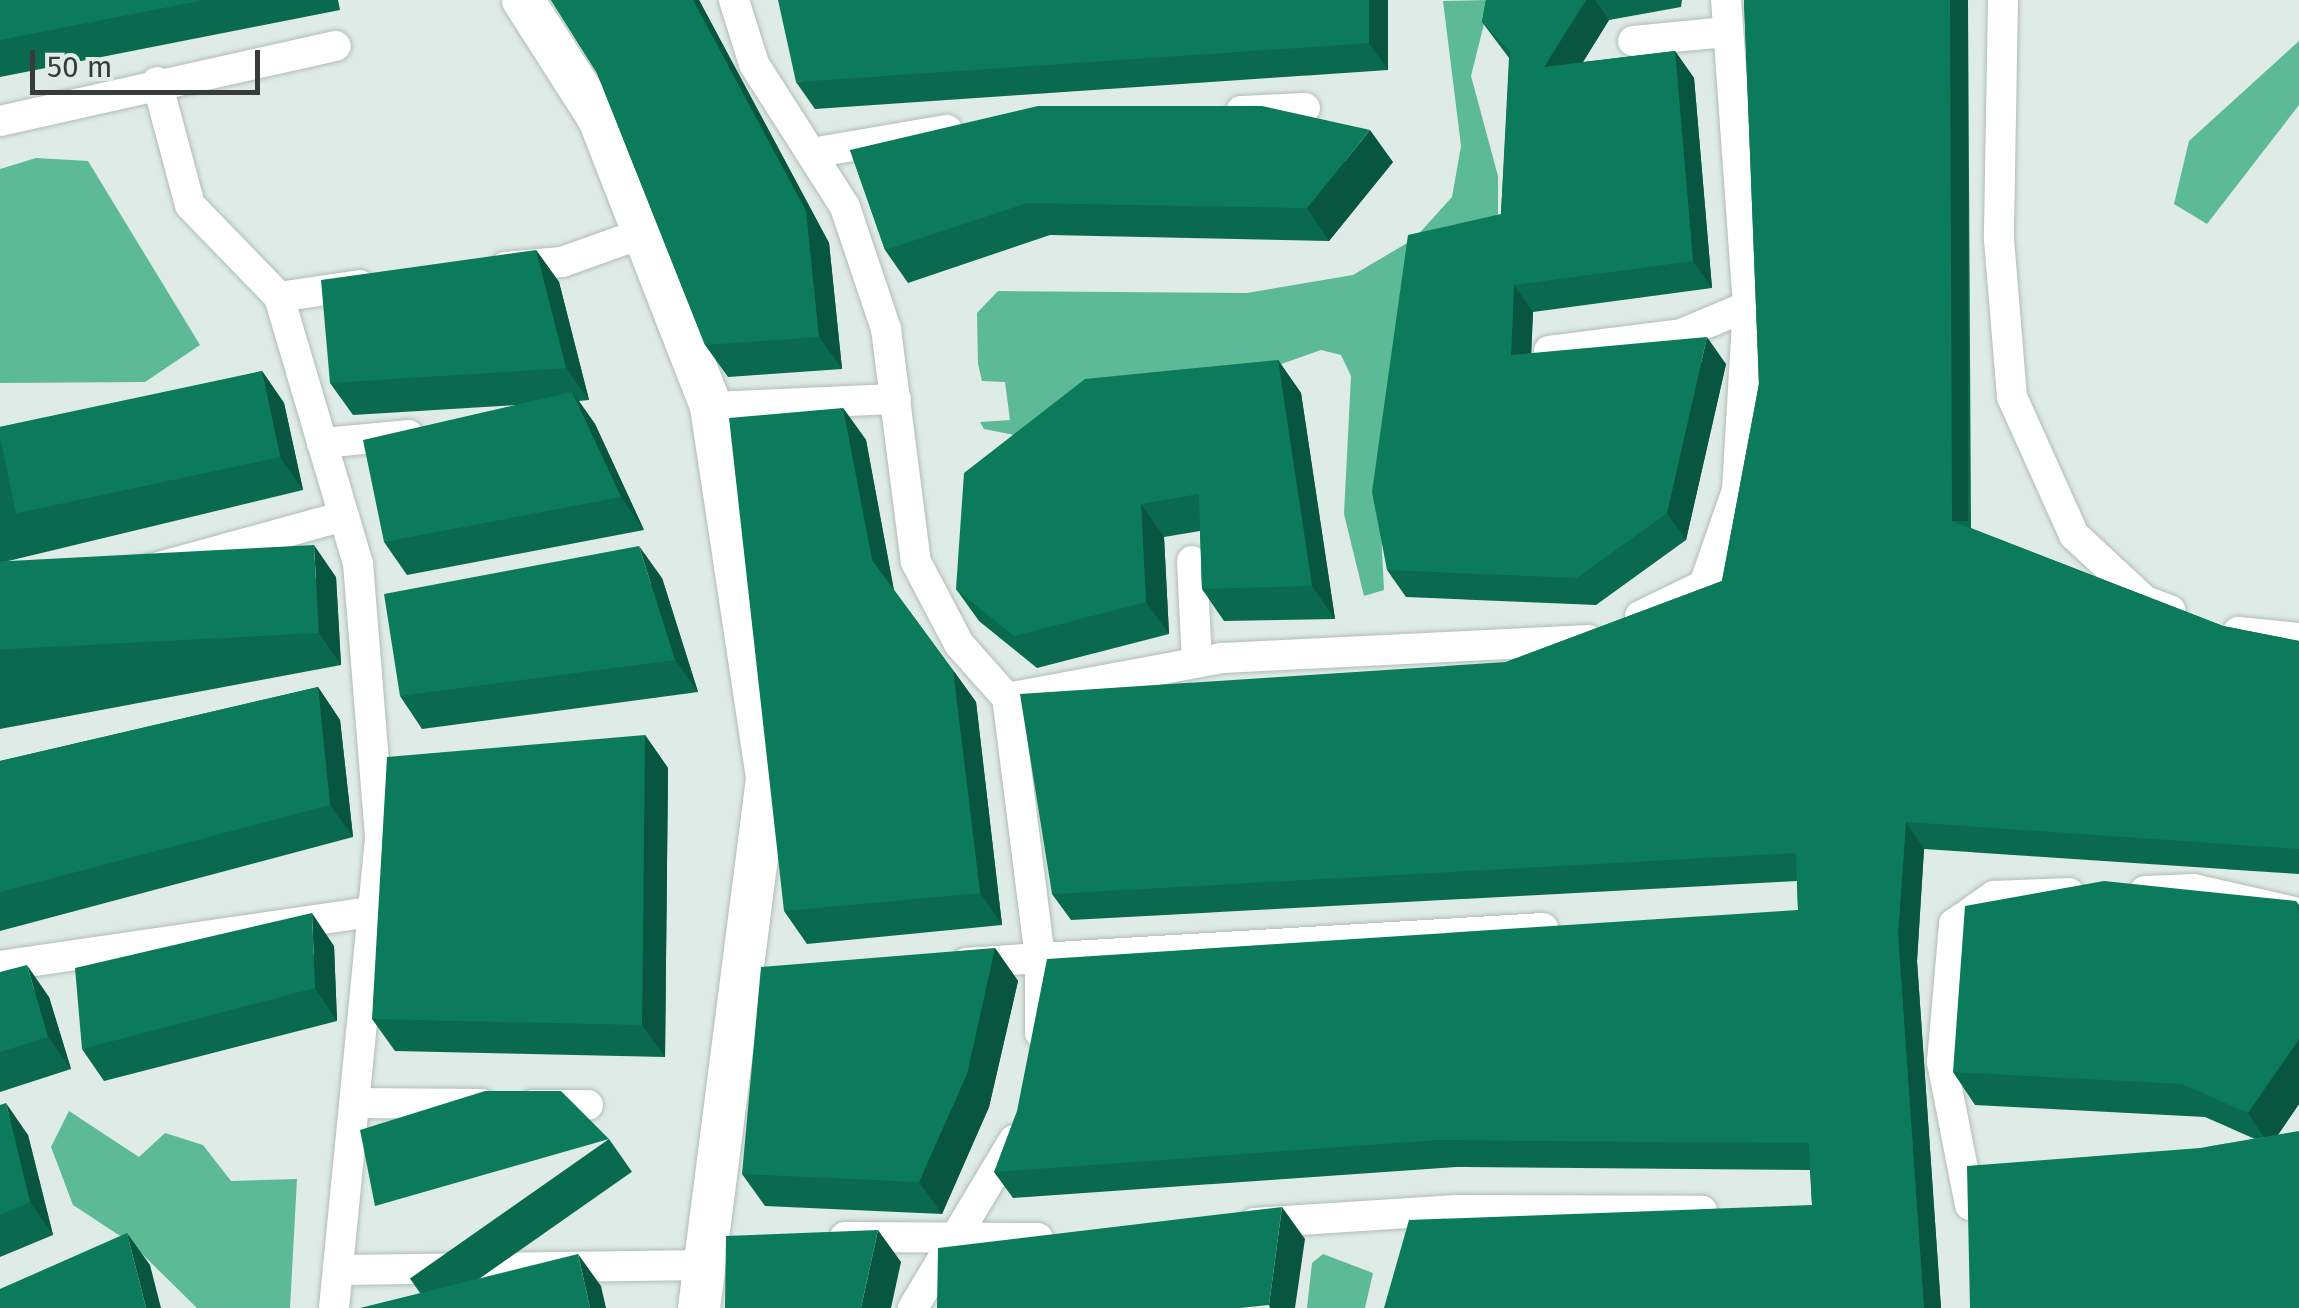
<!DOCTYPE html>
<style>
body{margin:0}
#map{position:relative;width:2299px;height:1308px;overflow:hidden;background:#dfebe6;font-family:"Fira Sans",sans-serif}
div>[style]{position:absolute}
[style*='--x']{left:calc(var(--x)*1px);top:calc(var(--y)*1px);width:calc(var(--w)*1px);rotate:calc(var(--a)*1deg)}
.water>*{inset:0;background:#5cba97}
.roads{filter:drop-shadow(0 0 2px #b0bcb6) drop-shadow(0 0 2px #b0bcb6)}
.street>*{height:30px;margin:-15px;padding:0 15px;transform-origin:15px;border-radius:15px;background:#fff}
.secondary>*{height:42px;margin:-21px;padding:0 21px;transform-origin:21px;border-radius:21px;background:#fff}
.wall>*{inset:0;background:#0a6a4f;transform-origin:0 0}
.shaded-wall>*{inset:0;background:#085640;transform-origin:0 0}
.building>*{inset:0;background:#0c7b5c;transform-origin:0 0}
span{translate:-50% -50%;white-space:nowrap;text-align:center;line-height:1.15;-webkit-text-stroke:10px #dfebe6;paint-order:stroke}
.scale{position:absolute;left:30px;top:50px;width:230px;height:45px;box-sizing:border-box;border:5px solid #373c3a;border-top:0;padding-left:12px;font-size:30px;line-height:35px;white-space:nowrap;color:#373c3a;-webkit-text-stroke:8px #dfebe6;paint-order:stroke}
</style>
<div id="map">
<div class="water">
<i style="clip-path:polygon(1490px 0,1471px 76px,1498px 176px,1498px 214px,1378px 470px,1384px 590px,1364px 596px,1344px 514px,1351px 376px,1341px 355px,1321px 350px,1253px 374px,1081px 385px,1024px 437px,984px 429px,980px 422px,1010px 420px,1005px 382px,982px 381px,978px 364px,977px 313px,998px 291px,1247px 293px,1353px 275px,1414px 239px,1452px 197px,1461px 146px,1443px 1px)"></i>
<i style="clip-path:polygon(2299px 41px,2299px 105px,2207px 224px,2174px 204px,2189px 141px)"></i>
<i style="clip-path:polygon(36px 158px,88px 161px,200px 345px,145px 382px,0 383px,0 169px)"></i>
<i style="clip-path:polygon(69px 1111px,139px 1157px,165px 1133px,203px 1145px,231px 1181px,297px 1179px,290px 1308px,197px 1308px,131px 1243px,73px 1205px,51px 1147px)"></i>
<i style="clip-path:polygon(1323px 1254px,1373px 1273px,1365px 1308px,1307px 1308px,1312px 1263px)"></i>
</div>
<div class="roads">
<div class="street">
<i style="--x:734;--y:0;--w:67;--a:72.6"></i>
<i style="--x:754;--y:64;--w:169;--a:57.5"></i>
<i style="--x:845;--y:207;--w:129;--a:71.4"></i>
<i style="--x:886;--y:329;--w:235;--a:82.7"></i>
<i style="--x:916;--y:562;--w:93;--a:62.3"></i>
<i style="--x:959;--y:644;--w:72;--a:48.4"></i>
<i style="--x:2003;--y:0;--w:239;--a:91"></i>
<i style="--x:1999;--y:239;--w:159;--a:85.3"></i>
<i style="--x:2012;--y:397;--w:151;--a:65.8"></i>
<i style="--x:2074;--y:535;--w:97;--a:42.9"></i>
<i style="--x:2145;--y:601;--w:27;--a:20"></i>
<i style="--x:1633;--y:41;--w:94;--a:-5.5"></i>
<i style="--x:157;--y:82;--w:127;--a:75"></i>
<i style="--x:190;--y:205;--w:128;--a:45.9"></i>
<i style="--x:279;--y:297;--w:277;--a:73.5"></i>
<i style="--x:358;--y:563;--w:277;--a:85.4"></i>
<i style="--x:380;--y:839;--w:471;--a:95.6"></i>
<i style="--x:1241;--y:111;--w:64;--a:-2.7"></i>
<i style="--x:0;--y:121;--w:344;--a:-12.6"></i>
<i style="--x:812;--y:153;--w:137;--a:-9.7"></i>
<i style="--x:505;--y:267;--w:57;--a:-5"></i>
<i style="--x:562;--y:262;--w:92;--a:-19.6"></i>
<i style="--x:279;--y:297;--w:82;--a:-8.4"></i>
<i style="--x:1549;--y:351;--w:133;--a:-7.3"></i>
<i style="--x:1681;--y:334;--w:73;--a:-22.7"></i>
<i style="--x:711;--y:407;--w:185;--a:-2.5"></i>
<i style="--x:322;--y:443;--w:87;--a:-5.3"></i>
<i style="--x:1192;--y:561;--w:101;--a:87.2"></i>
<i style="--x:0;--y:593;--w:150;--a:-8.8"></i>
<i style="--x:148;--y:570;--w:203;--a:-15.4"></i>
<i style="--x:1640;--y:616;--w:71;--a:-25.8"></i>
<i style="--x:1704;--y:585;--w:101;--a:-70.8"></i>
<i style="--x:1737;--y:490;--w:184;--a:-86.6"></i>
<i style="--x:1748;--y:306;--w:307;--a:-94.1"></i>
<i style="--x:2238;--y:632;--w:61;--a:5.6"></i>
<i style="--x:2145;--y:891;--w:49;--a:-2.3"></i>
<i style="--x:2194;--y:889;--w:108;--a:12.9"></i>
<i style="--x:966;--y:963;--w:74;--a:-3.9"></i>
<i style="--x:1040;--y:958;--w:262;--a:-97.2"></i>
<i style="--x:1007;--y:698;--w:219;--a:-10.5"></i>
<i style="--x:1222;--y:658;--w:367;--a:-2.8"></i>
<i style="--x:0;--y:966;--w:379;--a:-8.3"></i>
<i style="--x:1040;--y:1033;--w:75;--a:-90"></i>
<i style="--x:1040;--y:958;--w:504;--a:-3.41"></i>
<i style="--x:355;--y:1103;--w:127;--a:0.5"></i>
<i style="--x:533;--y:1105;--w:55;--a:0"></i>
<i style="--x:1970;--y:1205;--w:146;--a:-101.1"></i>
<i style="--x:1942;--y:1062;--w:139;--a:-85"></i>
<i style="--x:1954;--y:924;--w:49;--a:-35"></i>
<i style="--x:1994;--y:896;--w:75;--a:-2.3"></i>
<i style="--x:1254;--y:1223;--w:203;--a:-3.7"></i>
<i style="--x:1457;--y:1210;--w:245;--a:0.2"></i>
<i style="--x:845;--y:1237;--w:193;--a:0.3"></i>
<i style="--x:338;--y:1270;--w:369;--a:-0.8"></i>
<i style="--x:913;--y:1308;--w:196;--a:-59"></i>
</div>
<div class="secondary">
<i style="--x:523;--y:0;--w:141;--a:57.4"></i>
<i style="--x:599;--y:119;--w:309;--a:68.7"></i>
<i style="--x:711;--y:407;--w:376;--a:81.4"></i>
<i style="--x:767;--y:779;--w:533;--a:97.32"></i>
</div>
</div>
<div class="wall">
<i style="clip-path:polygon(0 0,338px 0,340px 10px,0 77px)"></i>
<i style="clip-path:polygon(551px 0,699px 0,829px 243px,842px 369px,728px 377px,705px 345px,597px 73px)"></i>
<i style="clip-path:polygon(1388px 0,1388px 70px,815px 109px,796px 82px)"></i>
<i style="clip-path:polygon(1486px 0,1682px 0,1681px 7px,1609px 20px,1583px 62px,1675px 51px,1694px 78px,1712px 288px,1533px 312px,1531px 353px,1726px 364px,1686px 540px,1596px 605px,1406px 597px,1387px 570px,1501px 214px,1509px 58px,1482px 22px)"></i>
<i style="clip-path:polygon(1744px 0,1968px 0,1971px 528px,2223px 626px,2299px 641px,2299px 874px,1924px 849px,1917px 961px,1941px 1308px,1384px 1308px,1812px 1205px,1810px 1170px,1456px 1167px,1013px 1198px,994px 1172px,1798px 910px,1797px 881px,1071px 920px,1052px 894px,1506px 662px,1722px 581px,1759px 384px)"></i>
<i style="clip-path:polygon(850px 150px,1393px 162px,1329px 241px,1050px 235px,908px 283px,885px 250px)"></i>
<i style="clip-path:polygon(536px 250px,559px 282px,589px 400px,579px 401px,595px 424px,644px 530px,407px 575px,384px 542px,517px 405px,353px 415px,330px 383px)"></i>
<i style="clip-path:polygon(1278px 360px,1301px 393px,1335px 619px,1224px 621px,1202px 589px,1200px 531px,1164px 537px,1169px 634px,1037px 668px,979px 621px,956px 589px)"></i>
<i style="clip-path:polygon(262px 371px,284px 403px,303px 490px,0 563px,0 437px)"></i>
<i style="clip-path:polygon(843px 408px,866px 440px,894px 590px,976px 702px,1002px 925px,807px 944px,784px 911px)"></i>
<i style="clip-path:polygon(336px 577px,341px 665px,0 729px,0 605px)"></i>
<i style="clip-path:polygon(662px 578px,698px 692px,422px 729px,400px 696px)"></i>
<i style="clip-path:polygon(318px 687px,340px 720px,353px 837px,0 931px,0 761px)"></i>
<i style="clip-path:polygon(645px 735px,668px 768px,665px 1057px,395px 1051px,372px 1019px)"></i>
<i style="clip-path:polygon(2296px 901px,2299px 905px,2299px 1104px,2278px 1135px,2200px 1148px,2255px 1139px,2205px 1117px,1975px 1105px,1953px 1072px)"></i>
<i style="clip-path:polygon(334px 946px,337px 1021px,104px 1081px,82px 1049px)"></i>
<i style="clip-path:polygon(995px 948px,1018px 981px,989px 1107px,942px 1214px,765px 1206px,742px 1174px)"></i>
<i style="clip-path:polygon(0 972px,49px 997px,71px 1069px,0 1092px)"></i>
<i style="clip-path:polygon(0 1105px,28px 1135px,53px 1235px,0 1257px)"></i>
<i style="left:609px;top:1139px;width:40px;height:243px;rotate:55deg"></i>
</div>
<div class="shaded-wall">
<i style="clip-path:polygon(693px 0,699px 0,829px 243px,842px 369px,819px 337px)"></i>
<i style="clip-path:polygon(1369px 0,1388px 0,1388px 70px,1369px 43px)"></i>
<i style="clip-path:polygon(1586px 0,1595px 0,1609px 20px,1563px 94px,1544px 67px)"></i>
<i style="left:1950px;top:0;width:18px;height:521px"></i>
<i style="clip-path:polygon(1675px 51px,1694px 78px,1712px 288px,1693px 261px)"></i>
<i style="clip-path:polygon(1370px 130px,1393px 162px,1329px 241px,1307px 208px)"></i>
<i style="clip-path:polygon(536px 250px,559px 282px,589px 400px,566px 368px)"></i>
<i style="clip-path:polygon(1514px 285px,1533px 312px,1530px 382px,1511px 355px)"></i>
<i style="clip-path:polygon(1707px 337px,1726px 364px,1686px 540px,1667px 513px)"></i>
<i style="clip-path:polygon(1278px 360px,1301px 393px,1335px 619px,1312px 586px)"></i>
<i style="clip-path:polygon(262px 371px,284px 403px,303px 490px,280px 457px)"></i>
<i style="clip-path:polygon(572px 392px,595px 424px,644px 530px,621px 497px)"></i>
<i style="clip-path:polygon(843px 408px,866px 440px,894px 592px,872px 560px)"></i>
<i style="clip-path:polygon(1141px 504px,1164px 537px,1169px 634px,1146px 602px)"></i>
<i style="clip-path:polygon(314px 545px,336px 577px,341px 665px,319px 633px)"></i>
<i style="clip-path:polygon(639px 546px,662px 578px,698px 692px,675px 660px)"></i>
<i style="clip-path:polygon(953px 670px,976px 702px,1002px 925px,980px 893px)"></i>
<i style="clip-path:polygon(318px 687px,340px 720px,353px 837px,330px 805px)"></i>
<i style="clip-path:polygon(645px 735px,668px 768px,665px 1057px,642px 1025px)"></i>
<i style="clip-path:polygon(1906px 822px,1924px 849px,1917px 961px,1941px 1308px,1924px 1308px,1898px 934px)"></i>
<i style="clip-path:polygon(312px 913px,334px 946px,337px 1021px,315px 988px)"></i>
<i style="clip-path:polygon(995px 948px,1018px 981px,989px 1107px,942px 1214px,919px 1182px)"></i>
<i style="clip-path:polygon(27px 965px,49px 997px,71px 1069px,48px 1037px)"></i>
<i style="clip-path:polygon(2299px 1039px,2299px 1104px,2270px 1146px,2248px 1113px)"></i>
<i style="clip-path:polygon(6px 1103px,28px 1135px,53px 1235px,30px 1202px)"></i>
<i style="clip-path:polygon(1282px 1207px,1305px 1239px,1295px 1308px,1270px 1308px,1269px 1305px)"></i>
<i style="clip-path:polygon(878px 1230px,901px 1262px,891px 1308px,861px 1308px)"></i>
<i style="clip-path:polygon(127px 1233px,150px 1265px,161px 1308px,146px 1308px)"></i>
<i style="clip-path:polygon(578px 1254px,601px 1286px,606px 1308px,590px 1308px)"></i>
</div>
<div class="building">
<i style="clip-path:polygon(0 0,204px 0,0 40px)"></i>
<i style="clip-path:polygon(551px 0,693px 0,806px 211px,819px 337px,705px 345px,597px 73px)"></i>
<i style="clip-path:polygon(778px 0,1369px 0,1369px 43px,796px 82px)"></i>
<i style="clip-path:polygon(1486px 0,1586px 0,1544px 67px,1675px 51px,1693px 261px,1514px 285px,1511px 355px,1707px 337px,1667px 513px,1577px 578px,1387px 570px,1372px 492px,1408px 235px,1501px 214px,1510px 52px,1482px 22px)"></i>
<i style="clip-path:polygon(1744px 0,1950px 0,1952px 521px,2223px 626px,2299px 641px,2299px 849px,1906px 822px,1898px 934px,1924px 1308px,1384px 1308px,1409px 1220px,1812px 1205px,1809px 1143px,1437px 1140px,994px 1172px,1017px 1111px,1047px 959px,1798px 910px,1796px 853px,1052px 894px,1020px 694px,1506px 662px,1722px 581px,1759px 384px)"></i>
<i style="clip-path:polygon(1038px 106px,1262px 106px,1370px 130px,1307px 208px,1027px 203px,885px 250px,850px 150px)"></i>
<i style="clip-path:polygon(536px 250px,566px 368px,330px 383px,321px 280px)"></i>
<i style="clip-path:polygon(1278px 360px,1312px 586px,1202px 589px,1199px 494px,1141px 504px,1146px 602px,1014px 636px,956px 589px,964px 473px,1085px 379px)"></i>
<i style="left:262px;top:371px;width:88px;height:270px;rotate:78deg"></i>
<i style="clip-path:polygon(572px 392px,621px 497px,384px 542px,363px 440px)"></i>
<i style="clip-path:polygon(843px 408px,872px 560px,953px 670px,980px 893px,784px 911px,729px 418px)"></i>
<i style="left:314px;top:545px;width:88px;height:320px;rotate:87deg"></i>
<i style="clip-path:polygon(639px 546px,675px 660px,400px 696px,384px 594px)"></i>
<i style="clip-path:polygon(318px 687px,330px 805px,0 892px,0 761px)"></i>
<i style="clip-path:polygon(645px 735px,642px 1025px,372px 1019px,387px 757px)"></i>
<i style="clip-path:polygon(2104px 881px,2296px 901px,2299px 915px,2299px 1039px,2248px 1113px,2182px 1084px,1953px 1072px,1965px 906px)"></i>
<i style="clip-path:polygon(312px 913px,315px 988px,82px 1049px,75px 968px)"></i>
<i style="clip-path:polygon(995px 948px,967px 1074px,919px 1182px,742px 1174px,761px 967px)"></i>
<i style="clip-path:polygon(27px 965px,48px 1037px,0 1052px,0 972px)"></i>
<i style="clip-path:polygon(485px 1091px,561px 1091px,609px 1139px,375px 1206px,360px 1130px)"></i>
<i style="clip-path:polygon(6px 1103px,30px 1202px,0 1215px,0 1105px)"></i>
<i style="clip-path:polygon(2299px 1131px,2299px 1308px,1970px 1308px,1967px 1166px,2200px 1148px)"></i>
<i style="clip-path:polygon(1282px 1207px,1269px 1305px,1240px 1308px,937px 1308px,938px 1248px)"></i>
<i style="clip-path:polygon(878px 1230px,861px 1308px,725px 1308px,726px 1236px)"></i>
<i style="clip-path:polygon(127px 1233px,146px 1308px,0 1308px,0 1289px)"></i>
<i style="clip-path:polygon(578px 1254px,590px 1308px,360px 1308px)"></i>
</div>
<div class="scale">50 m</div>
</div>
